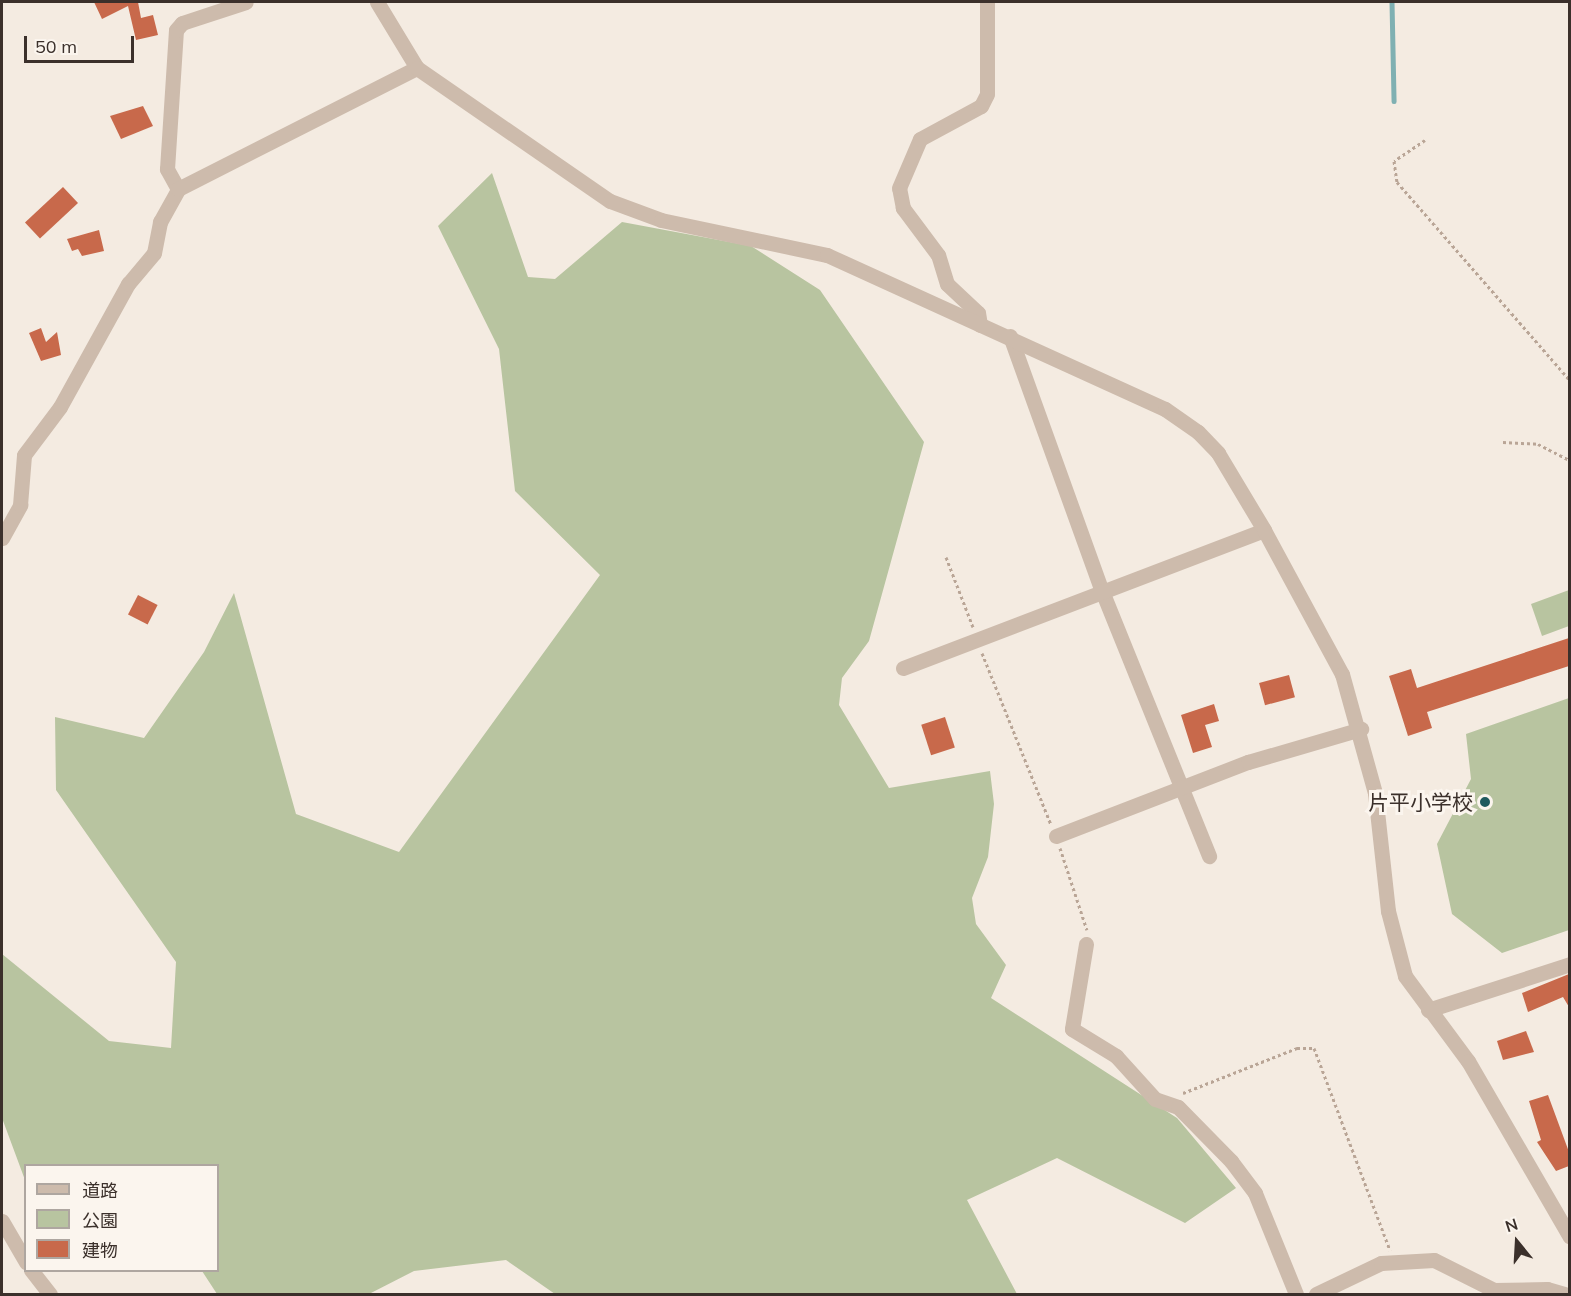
<!DOCTYPE html>
<meta charset="utf-8">
<style>
body{margin:0}
#map{position:relative;width:1571px;height:1296px;overflow:hidden;background:#f4ebe1;font-family:Mulish,"Noto Sans JP",sans-serif}
div>[style]{position:absolute}
[style*='--x']{left:calc(var(--x)*1px);top:calc(var(--y)*1px);width:calc(var(--w)*1px);rotate:calc(var(--a)*1deg)}
.green>*{inset:0;background:#b8c4a0}
.stream>*{height:4.5px;margin:-2.25px;padding:0 2.25px;transform-origin:2.25px;border-radius:2.25px;background:#7fb0b2}
.building>*{inset:0;background:#c8694b;transform-origin:0 0}
.path>*{height:3px;margin-top:-1.5px;transform-origin:0;background:repeating-linear-gradient(90deg,#b9a596 0 3px,transparent 0 6px)}
.minor>*{height:15px;margin:-7.5px;padding:0 7.5px;transform-origin:7.5px;border-radius:7.5px;background:#cdbbac}
.tertiary>*{height:15px;margin:-7.5px;padding:0 7.5px;transform-origin:7.5px;border-radius:7.5px;background:#cdbbac}
.dots>*{width:16px;height:16px;translate:-50% -50%;box-sizing:border-box;border:3px solid #fbf5ee;border-radius:50%}
span{translate:-50% -50%;white-space:nowrap;text-align:center;line-height:1.15;-webkit-text-stroke:6px #fbf5ee;paint-order:stroke}
.poi-label{font-size:21px;color:#3b302b}
.right{translate:-100% -50%;text-align:right}
.frame{position:absolute;inset:0;border:3px solid #3b302b;pointer-events:none}
.legend{position:absolute;left:24px;top:1164px;width:195px;height:108px;box-sizing:border-box;background:#fbf5ee;border:2px solid #aea6a0;margin:0;padding:8px 10px;list-style:none;font-size:18px;color:#3b302b}
.legend li{display:flex;align-items:center;gap:12px;height:30px}
.legend b{width:30px;border:2px solid #aea6a0}
.north{position:absolute;left:1487px;top:1212px;width:60px;height:60px;-webkit-text-stroke:4px #fbf5ee;paint-order:stroke;rotate:342deg;font-size:16px;font-weight:700;line-height:24px;text-align:center;color:#3b302b}
.north::after{content:'';display:block;margin:auto;width:21px;height:27px;background:#3b302b;clip-path:polygon(50% 0,100% 100%,50% 72%,0 100%)}
.scale{position:absolute;left:24px;top:36px;width:110px;height:27px;box-sizing:border-box;border:3px solid #3b302b;border-top:0;padding-left:8px;font-size:18px;line-height:21px;white-space:nowrap;color:#3b302b;-webkit-text-stroke:4px #fbf5ee;paint-order:stroke}
</style>
<div id="map">
<div class="green">
<i style="clip-path:polygon(492px 173px,528px 277px,555px 279px,622px 222px,751px 246px,820px 290px,924px 442px,869px 641px,842px 678px,839px 705px,889px 788px,990px 771px,994px 804px,988px 857px,972px 898px,976px 924px,1006px 965px,991px 998px,1177px 1118px,1236px 1188px,1185px 1223px,1057px 1158px,967px 1200px,1017px 1294px,555px 1294px,506px 1260px,414px 1271px,369px 1294px,217px 1294px,202px 1271px,218px 1270px,218px 1166px,26px 1166px,25px 1180px,2px 1118px,2px 954px,109px 1041px,171px 1048px,176px 962px,56px 790px,55px 717px,144px 738px,204px 652px,234px 593px,296px 814px,399px 852px,600px 575px,515px 491px,499px 349px,438px 226px)"></i>
<i style="clip-path:polygon(1569px 590px,1569px 626px,1542px 636px,1531px 604px)"></i>
<i style="clip-path:polygon(1569px 698px,1569px 930px,1502px 953px,1452px 914px,1437px 844px,1471px 779px,1466px 734px)"></i>
</div>
<div class="stream">
<i style="--x:1392;--y:2;--w:99;--a:88.8"></i>
</div>
<div class="building">
<i style="clip-path:polygon(94px 2px,138px 2px,141px 18px,153px 15px,158px 35px,136px 40px,128px 6px,102px 19px)"></i>
<i style="clip-path:polygon(143px 106px,153px 126px,121px 139px,110px 116px)"></i>
<i style="left:63px;top:187px;width:22px;height:52px;rotate:47deg"></i>
<i style="clip-path:polygon(99px 230px,104px 251px,82px 256px,78px 249px,72px 251px,67px 239px)"></i>
<i style="clip-path:polygon(41px 328px,46px 342px,57px 332px,61px 355px,41px 361px,29px 333px)"></i>
<i style="left:138px;top:595px;width:22px;height:22px;rotate:27deg"></i>
<i style="clip-path:polygon(1569px 638px,1569px 666px,1427px 712px,1432px 728px,1408px 736px,1389px 676px,1411px 669px,1417px 688px)"></i>
<i style="left:1289px;top:675px;width:23px;height:31px;rotate:75deg"></i>
<i style="clip-path:polygon(1214px 704px,1219px 721px,1205px 725px,1212px 747px,1193px 753px,1181px 715px)"></i>
<i style="left:945px;top:717px;width:32px;height:25px;rotate:72deg"></i>
<i style="clip-path:polygon(1569px 974px,1569px 1007px,1563px 997px,1528px 1012px,1522px 993px)"></i>
<i style="clip-path:polygon(1526px 1031px,1534px 1052px,1503px 1060px,1497px 1041px)"></i>
<i style="clip-path:polygon(1548px 1095px,1569px 1152px,1569px 1166px,1556px 1171px,1537px 1142px,1541px 1140px,1529px 1101px)"></i>
</div>
<div class="path">
<i style="--x:1425;--y:140;--w:37;--a:146"></i>
<i style="--x:1394;--y:161;--w:21;--a:82"></i>
<i style="--x:1397;--y:182;--w:263;--a:48.9"></i>
<i style="--x:1503;--y:442;--w:35;--a:3"></i>
<i style="--x:1538;--y:444;--w:36;--a:27"></i>
<i style="--x:946;--y:557;--w:75;--a:68.9"></i>
<i style="--x:982;--y:653;--w:185;--a:68.1"></i>
<i style="--x:1060;--y:848;--w:86;--a:71.8"></i>
<i style="--x:1183;--y:1093;--w:123;--a:-21.5"></i>
<i style="--x:1297;--y:1048;--w:17;--a:0"></i>
<i style="--x:1314;--y:1048;--w:216;--a:69.4"></i>
</div>
<div class="minor">
<i style="--x:178;--y:189;--w:23;--a:-119"></i>
<i style="--x:167;--y:169;--w:139;--a:-86.3"></i>
<i style="--x:176;--y:30;--w:9;--a:-49"></i>
<i style="--x:182;--y:23;--w:67;--a:-18.2"></i>
<i style="--x:980;--y:325;--w:12;--a:-99"></i>
<i style="--x:978;--y:313;--w:42;--a:-136.9"></i>
<i style="--x:947;--y:284;--w:30;--a:-107"></i>
<i style="--x:938;--y:255;--w:59;--a:-126.7"></i>
<i style="--x:903;--y:208;--w:20;--a:-101"></i>
<i style="--x:899;--y:188;--w:53;--a:-66.8"></i>
<i style="--x:920;--y:139;--w:69;--a:-28.4"></i>
<i style="--x:981;--y:106;--w:13;--a:-63"></i>
<i style="--x:987;--y:94;--w:92;--a:-90"></i>
<i style="--x:1010;--y:336;--w:271;--a:70.2"></i>
<i style="--x:1102;--y:591;--w:286;--a:68"></i>
<i style="--x:2;--y:538;--w:38;--a:-61"></i>
<i style="--x:20;--y:505;--w:50;--a:-85.4"></i>
<i style="--x:24;--y:455;--w:60;--a:-53.1"></i>
<i style="--x:60;--y:407;--w:141;--a:-61.1"></i>
<i style="--x:128;--y:284;--w:40;--a:-50"></i>
<i style="--x:154;--y:253;--w:32;--a:-79"></i>
<i style="--x:160;--y:222;--w:38;--a:-61"></i>
<i style="--x:178;--y:189;--w:268;--a:-26.9"></i>
<i style="--x:903;--y:668;--w:386;--a:-20.9"></i>
<i style="--x:1056;--y:836;--w:206;--a:-21.1"></i>
<i style="--x:1248;--y:762;--w:118;--a:-16.3"></i>
<i style="--x:1086;--y:944;--w:86;--a:99.4"></i>
<i style="--x:1072;--y:1029;--w:52;--a:31.5"></i>
<i style="--x:1116;--y:1056;--w:58;--a:47.8"></i>
<i style="--x:1155;--y:1099;--w:24;--a:19"></i>
<i style="--x:1178;--y:1107;--w:76;--a:45.5"></i>
<i style="--x:1231;--y:1161;--w:40;--a:53"></i>
<i style="--x:1255;--y:1193;--w:109;--a:67.9"></i>
<i style="--x:1428;--y:1010;--w:149;--a:-17.9"></i>
<i style="--x:2;--y:1221;--w:48;--a:59.7"></i>
<i style="--x:31;--y:1270;--w:31;--a:52"></i>
<i style="--x:1316;--y:1294;--w:72;--a:-25.5"></i>
<i style="--x:1381;--y:1263;--w:53;--a:-3.2"></i>
<i style="--x:1434;--y:1260;--w:67;--a:26.6"></i>
<i style="--x:1494;--y:1290;--w:53;--a:-1.1"></i>
<i style="--x:1547;--y:1289;--w:18;--a:16"></i>
</div>
<div class="tertiary">
<i style="--x:377;--y:2;--w:77;--a:58.8"></i>
<i style="--x:417;--y:68;--w:234;--a:34.6"></i>
<i style="--x:610;--y:201;--w:54;--a:20.4"></i>
<i style="--x:661;--y:220;--w:170;--a:11.9"></i>
<i style="--x:827;--y:255;--w:371;--a:24.5"></i>
<i style="--x:1165;--y:409;--w:40;--a:34.9"></i>
<i style="--x:1198;--y:432;--w:29;--a:46"></i>
<i style="--x:1218;--y:453;--w:90;--a:59.1"></i>
<i style="--x:1264;--y:530;--w:164;--a:61.6"></i>
<i style="--x:1342;--y:674;--w:123;--a:74.5"></i>
<i style="--x:1375;--y:793;--w:119;--a:83.7"></i>
<i style="--x:1388;--y:911;--w:67;--a:75.3"></i>
<i style="--x:1405;--y:976;--w:106;--a:53.5"></i>
<i style="--x:1468;--y:1061;--w:203;--a:59.9"></i>
</div>
<div class="dots">
<i style="left:1485px;top:802px;background:#1f5a5e"></i>
</div>
<div class="poi-label">
<span class="right" style="left:1473px;top:802px">片平小学校</span>
</div>
<div class="frame"></div>
<ul class="legend">
<li><b style="height:8px;background:#cdbbac"></b>道路</li>
<li><b style="height:16px;background:#b8c4a0"></b>公園</li>
<li><b style="height:16px;background:#c8694b"></b>建物</li>
</ul>
<div class="north">N</div>
<div class="scale">50 m</div>
</div>
